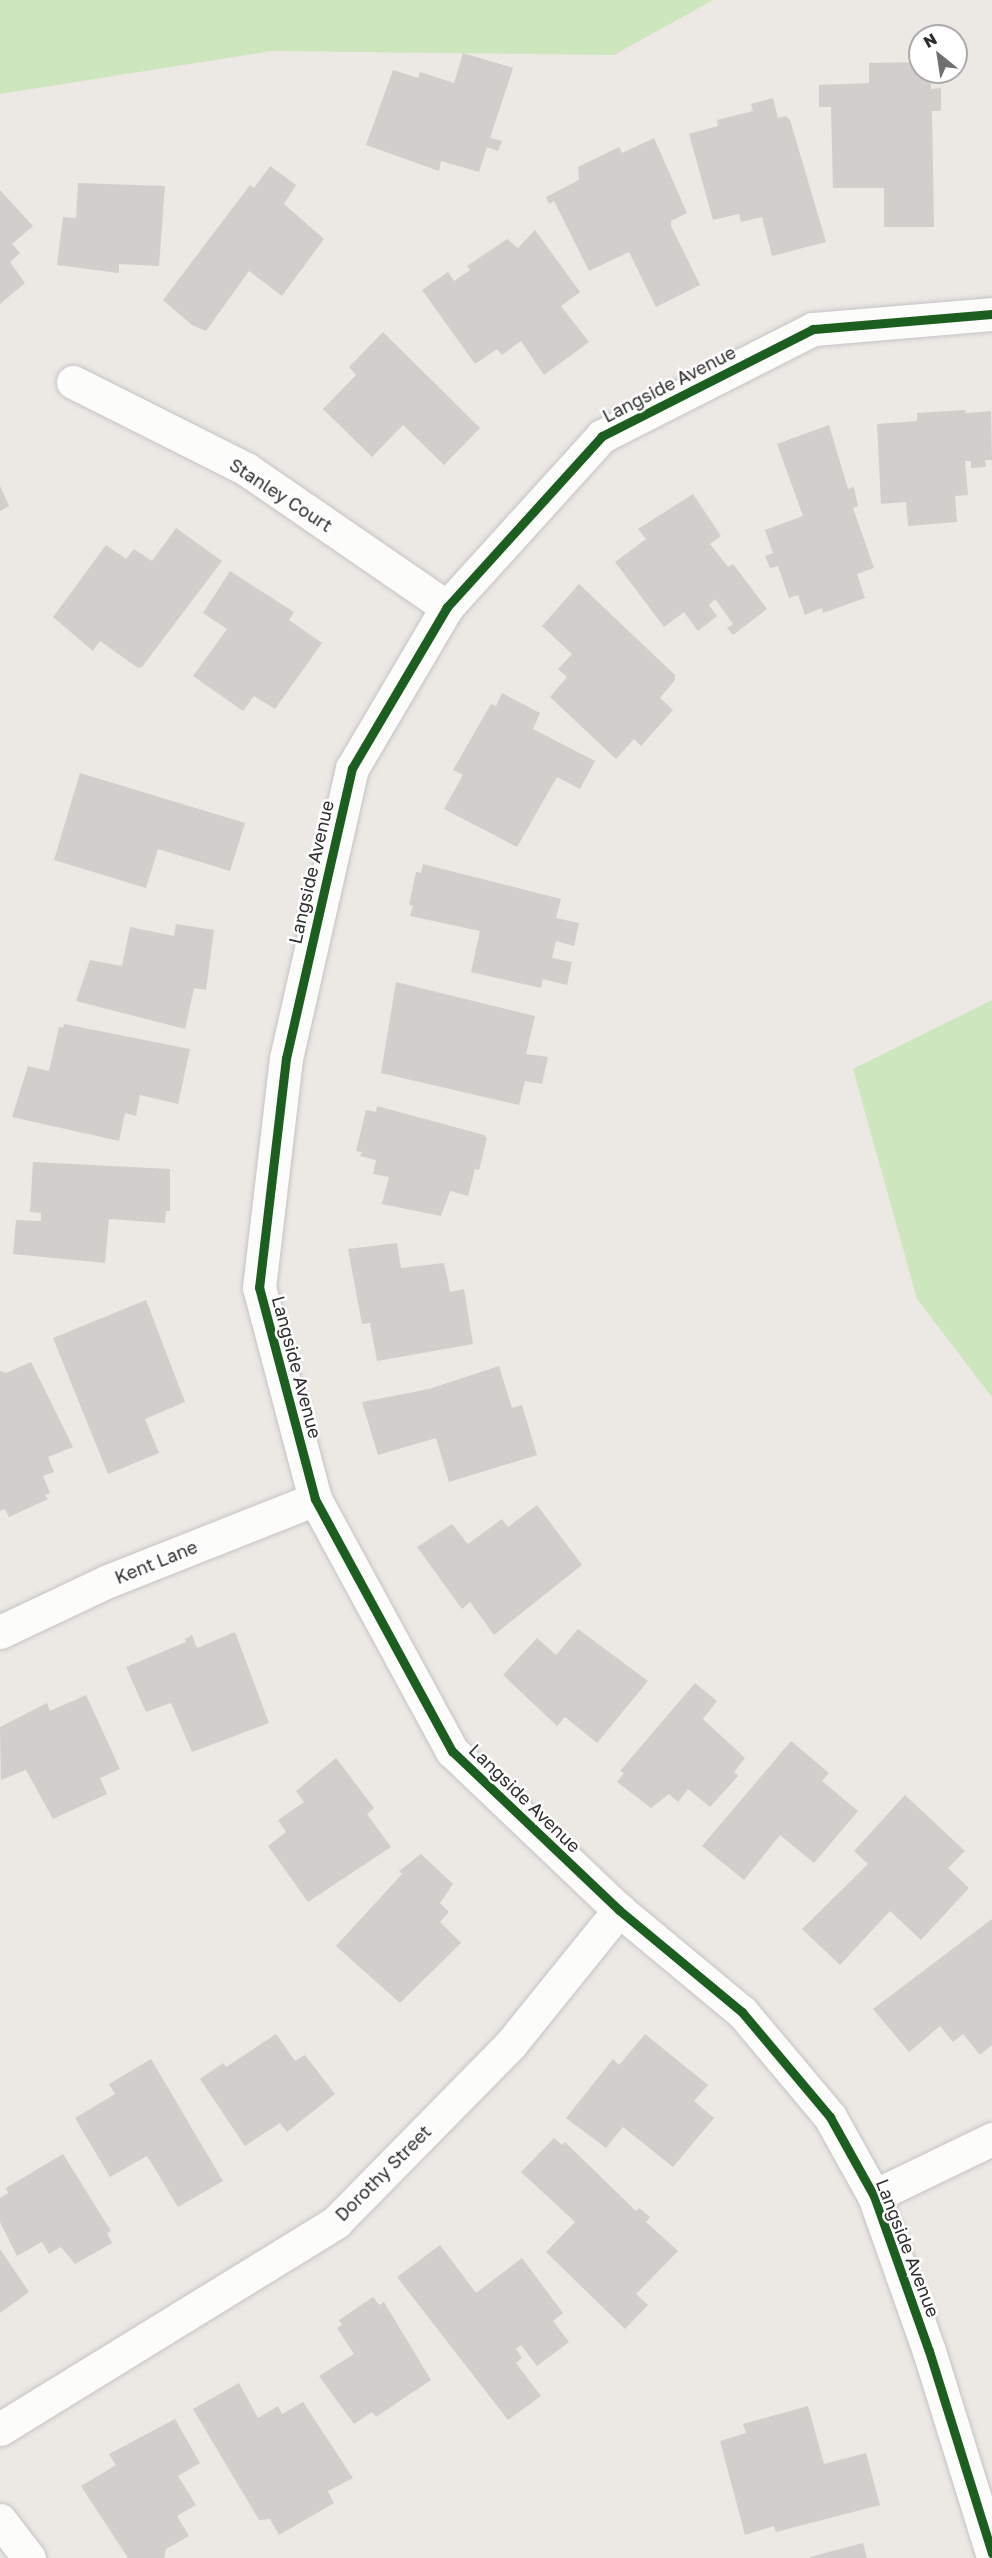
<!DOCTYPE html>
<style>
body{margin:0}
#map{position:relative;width:992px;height:2558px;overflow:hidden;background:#ece8e4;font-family:"Golos Text",sans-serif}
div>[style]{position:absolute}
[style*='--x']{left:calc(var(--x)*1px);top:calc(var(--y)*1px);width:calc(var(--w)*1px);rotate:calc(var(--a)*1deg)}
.green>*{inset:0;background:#cee6be}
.building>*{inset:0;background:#d1cecb}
.roads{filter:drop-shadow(0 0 2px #c5c4c5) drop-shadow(0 0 2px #c5c4c5)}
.minor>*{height:33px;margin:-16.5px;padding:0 16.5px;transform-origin:16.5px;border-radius:16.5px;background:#fcfcfb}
.cycleway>*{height:9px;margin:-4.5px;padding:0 4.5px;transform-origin:4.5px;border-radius:4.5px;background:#1b5e20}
span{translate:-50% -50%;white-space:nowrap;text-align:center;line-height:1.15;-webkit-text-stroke:5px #fff;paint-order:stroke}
.street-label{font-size:18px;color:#2e2e2e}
.north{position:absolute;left:908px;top:24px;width:60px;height:60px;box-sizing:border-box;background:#fff;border:2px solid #ababab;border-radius:50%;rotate:330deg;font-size:16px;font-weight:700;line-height:24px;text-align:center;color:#2e2e2e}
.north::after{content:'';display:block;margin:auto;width:21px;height:27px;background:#706f6e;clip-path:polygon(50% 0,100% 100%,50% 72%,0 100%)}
</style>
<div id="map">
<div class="green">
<i style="clip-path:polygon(0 0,713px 0,614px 55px,272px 51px,0 94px)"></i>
<i style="clip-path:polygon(992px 1000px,992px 1397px,917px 1299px,853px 1069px)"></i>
</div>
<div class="building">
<i style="clip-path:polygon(463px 53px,513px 68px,490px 138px,502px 141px,498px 151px,487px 147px,479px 172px,441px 161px,439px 171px,366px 145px,393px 70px,418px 78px,420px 72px,454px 83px)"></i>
<i style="clip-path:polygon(920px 62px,920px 72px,930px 72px,931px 89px,941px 88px,941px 111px,932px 111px,934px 227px,884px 227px,884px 188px,833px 188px,831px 107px,819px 107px,819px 85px,869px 83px,869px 63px)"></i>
<i style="clip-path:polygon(773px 98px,778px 118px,786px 116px,790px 120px,826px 242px,772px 256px,762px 217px,741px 222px,739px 214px,713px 220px,689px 134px,718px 126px,717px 120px,753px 111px,751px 104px)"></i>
<i style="clip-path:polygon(654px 138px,687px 213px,671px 221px,671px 226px,700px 285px,656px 307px,629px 252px,589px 271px,554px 201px,549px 204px,546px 197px,579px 180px,578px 167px,619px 147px,622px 153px)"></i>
<i style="clip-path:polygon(270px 166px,296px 185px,284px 204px,324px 239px,282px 296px,249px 271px,206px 331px,192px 325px,163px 300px,250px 185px,254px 188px)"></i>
<i style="clip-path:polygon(78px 183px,165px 186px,159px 266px,119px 264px,119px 273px,57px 265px,63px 217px,76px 218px)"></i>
<i style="clip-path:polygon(0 190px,33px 226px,12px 244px,20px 253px,10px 262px,25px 283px,0 304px)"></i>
<i style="clip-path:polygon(535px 230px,580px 292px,561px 306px,589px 342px,544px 375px,521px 341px,502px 355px,497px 349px,475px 364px,422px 290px,448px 272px,454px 281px,470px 270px,467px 266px,507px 239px,518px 248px)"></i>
<i style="clip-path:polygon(383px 332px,480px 428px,444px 465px,403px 425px,372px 457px,323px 409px,356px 375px,349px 367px)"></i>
<i style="clip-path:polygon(965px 410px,966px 413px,991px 411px,992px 460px,985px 460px,986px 467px,971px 468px,971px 461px,965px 461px,968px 495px,955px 496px,957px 522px,908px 526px,906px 502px,881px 504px,877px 424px,917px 421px,917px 413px)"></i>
<i style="clip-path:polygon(829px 425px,848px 489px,854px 487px,858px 506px,853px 508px,874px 568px,857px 574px,865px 598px,823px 613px,822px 608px,805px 615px,798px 595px,789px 598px,778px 566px,770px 568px,765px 556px,773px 553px,765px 530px,803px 516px,777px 444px)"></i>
<i style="clip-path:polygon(0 486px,9px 506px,0 511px)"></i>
<i style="clip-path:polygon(693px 494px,721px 536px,710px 544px,728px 567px,733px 564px,767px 609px,733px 635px,727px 628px,733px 624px,715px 599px,709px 605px,717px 616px,698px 631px,684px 612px,664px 627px,615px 562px,646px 539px,638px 529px)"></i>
<i style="clip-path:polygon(176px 528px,222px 561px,142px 667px,138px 668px,100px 641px,93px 651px,53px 617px,106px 545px,126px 559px,134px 549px,152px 561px)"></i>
<i style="clip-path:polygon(230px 571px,294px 612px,289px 620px,322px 643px,275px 709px,254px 696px,243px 711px,193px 676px,227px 629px,203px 613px)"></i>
<i style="clip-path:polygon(579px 584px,675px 675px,675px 680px,660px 698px,673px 710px,641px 746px,634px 739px,616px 759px,550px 697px,567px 677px,558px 669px,572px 654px,542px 626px)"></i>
<i style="clip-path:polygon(502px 693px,540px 713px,533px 729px,595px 761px,580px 789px,557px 777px,517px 847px,444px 809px,463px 775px,453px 770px,491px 704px,496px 706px)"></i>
<i style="clip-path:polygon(80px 773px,245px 823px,230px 871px,158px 849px,146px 888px,54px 860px)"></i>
<i style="clip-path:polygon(423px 864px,561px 899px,556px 918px,579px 923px,574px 946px,556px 941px,552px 958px,572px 962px,567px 985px,543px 979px,541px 988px,471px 972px,480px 931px,410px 916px,413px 906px,409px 905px,416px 872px,421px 873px)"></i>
<i style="clip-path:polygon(176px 924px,214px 930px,206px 990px,194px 988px,185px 1029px,76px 1001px,90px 960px,122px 966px,130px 927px,174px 936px)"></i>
<i style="clip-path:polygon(396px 982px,535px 1016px,526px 1054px,548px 1057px,542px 1084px,525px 1081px,519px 1105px,381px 1073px)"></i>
<i style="clip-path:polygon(64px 1024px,190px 1049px,178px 1104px,140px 1095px,136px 1116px,125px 1113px,119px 1141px,12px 1117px,28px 1066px,49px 1071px,59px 1027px,63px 1028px)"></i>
<i style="clip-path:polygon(377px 1106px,484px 1135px,487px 1138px,479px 1170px,475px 1169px,468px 1196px,450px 1191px,441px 1216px,382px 1204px,389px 1177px,373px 1174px,376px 1160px,360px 1156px,362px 1152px,356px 1151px,366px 1110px,376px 1112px)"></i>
<i style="clip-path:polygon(33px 1162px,170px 1169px,170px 1211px,166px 1211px,165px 1223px,109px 1219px,105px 1263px,13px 1254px,16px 1220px,41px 1221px,41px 1213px,30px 1212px)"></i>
<i style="clip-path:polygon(397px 1243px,401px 1268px,444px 1263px,450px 1292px,464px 1289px,473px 1344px,377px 1361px,370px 1323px,362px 1324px,348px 1249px)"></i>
<i style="clip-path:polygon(146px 1300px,185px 1402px,145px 1419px,159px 1453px,108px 1474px,53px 1338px)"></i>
<i style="clip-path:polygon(31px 1362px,73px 1447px,48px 1457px,54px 1472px,43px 1476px,50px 1493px,45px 1495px,48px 1499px,9px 1517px,5px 1509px,0 1511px,0 1371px,6px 1373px)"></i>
<i style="clip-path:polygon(499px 1366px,512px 1408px,522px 1405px,537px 1455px,449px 1482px,436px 1438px,378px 1455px,362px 1402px,429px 1389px)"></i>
<i style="clip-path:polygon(537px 1505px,582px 1565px,494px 1635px,470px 1602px,462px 1609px,417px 1547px,452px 1524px,468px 1544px,502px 1519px,508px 1527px)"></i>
<i style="clip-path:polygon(578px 1629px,648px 1681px,597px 1743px,565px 1717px,557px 1726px,503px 1675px,537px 1638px,556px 1655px)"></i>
<i style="clip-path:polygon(235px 1632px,269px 1723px,192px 1752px,171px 1703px,146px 1712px,126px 1667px,186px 1642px,185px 1639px,192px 1635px,197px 1648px)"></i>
<i style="clip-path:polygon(695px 1683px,717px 1701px,703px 1719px,745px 1758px,734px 1772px,738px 1776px,710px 1807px,688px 1789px,678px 1802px,669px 1794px,651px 1808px,617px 1782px,624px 1773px,620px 1771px)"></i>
<i style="clip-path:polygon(86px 1695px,120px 1769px,100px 1778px,107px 1794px,53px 1819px,26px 1770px,1px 1780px,0 1727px,47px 1703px,50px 1711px)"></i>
<i style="clip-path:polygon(791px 1741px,829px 1773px,822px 1781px,858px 1811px,814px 1863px,780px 1835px,744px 1880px,702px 1846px)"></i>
<i style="clip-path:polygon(336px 1758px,374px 1808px,367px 1814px,391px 1847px,308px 1902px,268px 1846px,286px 1832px,278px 1820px,304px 1802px,296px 1791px)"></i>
<i style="clip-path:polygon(905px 1795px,965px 1851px,948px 1868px,969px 1888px,921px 1940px,890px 1911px,840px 1965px,802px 1929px,868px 1864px,854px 1851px)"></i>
<i style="clip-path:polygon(421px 1854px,453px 1884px,440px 1903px,449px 1912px,440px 1922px,461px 1943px,400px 2003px,336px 1946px,402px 1874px,399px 1871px)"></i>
<i style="clip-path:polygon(992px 1919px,992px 2045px,980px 2055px,963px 2034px,953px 2042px,940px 2026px,909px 2052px,873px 2009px)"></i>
<i style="clip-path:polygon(276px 2034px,295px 2061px,305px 2055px,335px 2094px,287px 2132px,280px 2123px,245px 2146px,200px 2079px,223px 2063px,226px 2067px)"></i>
<i style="clip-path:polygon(645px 2034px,708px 2085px,694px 2101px,714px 2118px,673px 2167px,623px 2127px,606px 2148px,566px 2118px,613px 2059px,619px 2065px)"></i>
<i style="clip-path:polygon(151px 2059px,223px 2181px,178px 2207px,147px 2156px,110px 2177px,75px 2118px,115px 2094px,109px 2084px)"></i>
<i style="clip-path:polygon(554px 2138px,562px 2145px,565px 2142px,636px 2211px,639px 2208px,650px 2217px,646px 2222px,678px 2251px,636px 2294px,648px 2305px,625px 2329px,546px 2252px,575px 2222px,521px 2172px)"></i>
<i style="clip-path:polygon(63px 2154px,111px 2231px,107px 2233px,112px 2243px,75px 2264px,61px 2247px,49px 2254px,42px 2242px,17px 2256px,0 2222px,0 2198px,8px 2193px,6px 2188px)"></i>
<i style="clip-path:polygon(440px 2245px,476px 2293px,522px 2258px,563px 2313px,553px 2321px,569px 2342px,537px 2366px,521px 2345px,516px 2349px,522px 2358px,516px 2363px,541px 2396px,508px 2420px,397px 2277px)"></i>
<i style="clip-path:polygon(0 2249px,29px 2292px,0 2313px)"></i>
<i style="clip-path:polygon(373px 2297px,379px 2305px,384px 2302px,431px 2380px,376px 2417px,372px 2412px,354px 2424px,319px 2376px,354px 2354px,337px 2328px,342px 2325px,339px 2320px)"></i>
<i style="clip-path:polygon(239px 2383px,258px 2418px,278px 2406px,282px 2414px,303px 2402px,353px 2478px,328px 2491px,334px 2503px,279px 2535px,270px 2519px,259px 2520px,193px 2409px)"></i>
<i style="clip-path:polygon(808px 2406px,824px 2464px,866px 2453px,880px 2505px,776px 2532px,774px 2526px,745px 2535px,720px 2441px,746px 2433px,743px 2424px)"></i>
<i style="clip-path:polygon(175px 2419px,200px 2463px,178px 2476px,196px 2505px,177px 2516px,189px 2536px,166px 2549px,164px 2558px,128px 2558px,81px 2486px,116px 2465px,109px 2454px)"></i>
<i style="clip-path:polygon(863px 2543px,867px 2558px,810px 2558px,810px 2557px)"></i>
</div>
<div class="roads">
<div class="minor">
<i style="--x:992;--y:314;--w:180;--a:175.2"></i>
<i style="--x:813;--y:329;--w:237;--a:153.1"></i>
<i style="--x:602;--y:436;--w:231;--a:132.2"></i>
<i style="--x:447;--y:607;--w:187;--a:120.5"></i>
<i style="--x:352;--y:768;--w:297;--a:102.8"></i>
<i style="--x:286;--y:1058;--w:231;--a:96.7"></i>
<i style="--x:259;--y:1287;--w:219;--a:75.2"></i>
<i style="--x:315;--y:1499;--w:287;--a:61.5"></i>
<i style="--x:452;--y:1751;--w:231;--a:43.6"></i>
<i style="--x:619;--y:1910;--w:160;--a:39.7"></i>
<i style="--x:742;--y:2012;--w:137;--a:50"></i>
<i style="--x:830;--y:2117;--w:90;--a:60.9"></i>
<i style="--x:874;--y:2196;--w:164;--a:70.5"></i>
<i style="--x:929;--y:2351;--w:212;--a:72.7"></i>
<i style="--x:73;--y:382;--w:194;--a:26.7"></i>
<i style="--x:246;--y:469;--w:244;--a:34.5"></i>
<i style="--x:0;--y:1632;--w:119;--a:-25.3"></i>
<i style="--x:108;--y:1581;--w:223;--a:-21.6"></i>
<i style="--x:874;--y:2196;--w:131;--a:-25.8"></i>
<i style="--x:0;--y:2429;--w:395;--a:-31.6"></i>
<i style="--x:336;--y:2222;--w:248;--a:-45.5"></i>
<i style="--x:510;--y:2045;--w:174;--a:-51.1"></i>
<i style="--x:0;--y:2520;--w:48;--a:52.7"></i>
</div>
</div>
<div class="cycleway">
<i style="--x:992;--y:314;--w:180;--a:175.2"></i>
<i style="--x:813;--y:329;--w:237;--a:153.1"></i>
<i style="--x:602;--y:436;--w:231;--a:132.2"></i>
<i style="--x:447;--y:607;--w:187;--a:120.5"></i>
<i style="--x:352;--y:768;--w:297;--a:102.8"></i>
<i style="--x:286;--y:1058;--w:231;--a:96.7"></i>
<i style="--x:259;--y:1287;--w:219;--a:75.2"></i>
<i style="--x:315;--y:1499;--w:287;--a:61.5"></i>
<i style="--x:452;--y:1751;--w:231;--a:43.6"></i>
<i style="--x:619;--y:1910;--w:160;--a:39.7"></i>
<i style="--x:742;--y:2012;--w:137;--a:50"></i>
<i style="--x:830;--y:2117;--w:90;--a:60.9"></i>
<i style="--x:874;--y:2196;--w:164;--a:70.5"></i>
<i style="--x:929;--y:2351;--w:212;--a:72.7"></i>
</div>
<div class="street-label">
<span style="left:669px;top:384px;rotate:-27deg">Langside Avenue</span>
<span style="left:281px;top:495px;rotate:33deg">Stanley Court</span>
<span style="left:311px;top:872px;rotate:-77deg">Langside Avenue</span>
<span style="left:297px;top:1367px;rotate:75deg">Langside Avenue</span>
<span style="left:156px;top:1562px;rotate:-22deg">Kent Lane</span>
<span style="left:525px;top:1798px;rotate:44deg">Langside Avenue</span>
<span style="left:383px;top:2173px;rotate:-45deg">Dorothy Street</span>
<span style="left:908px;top:2248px;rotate:69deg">Langside Avenue</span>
</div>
<div class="north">N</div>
</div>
